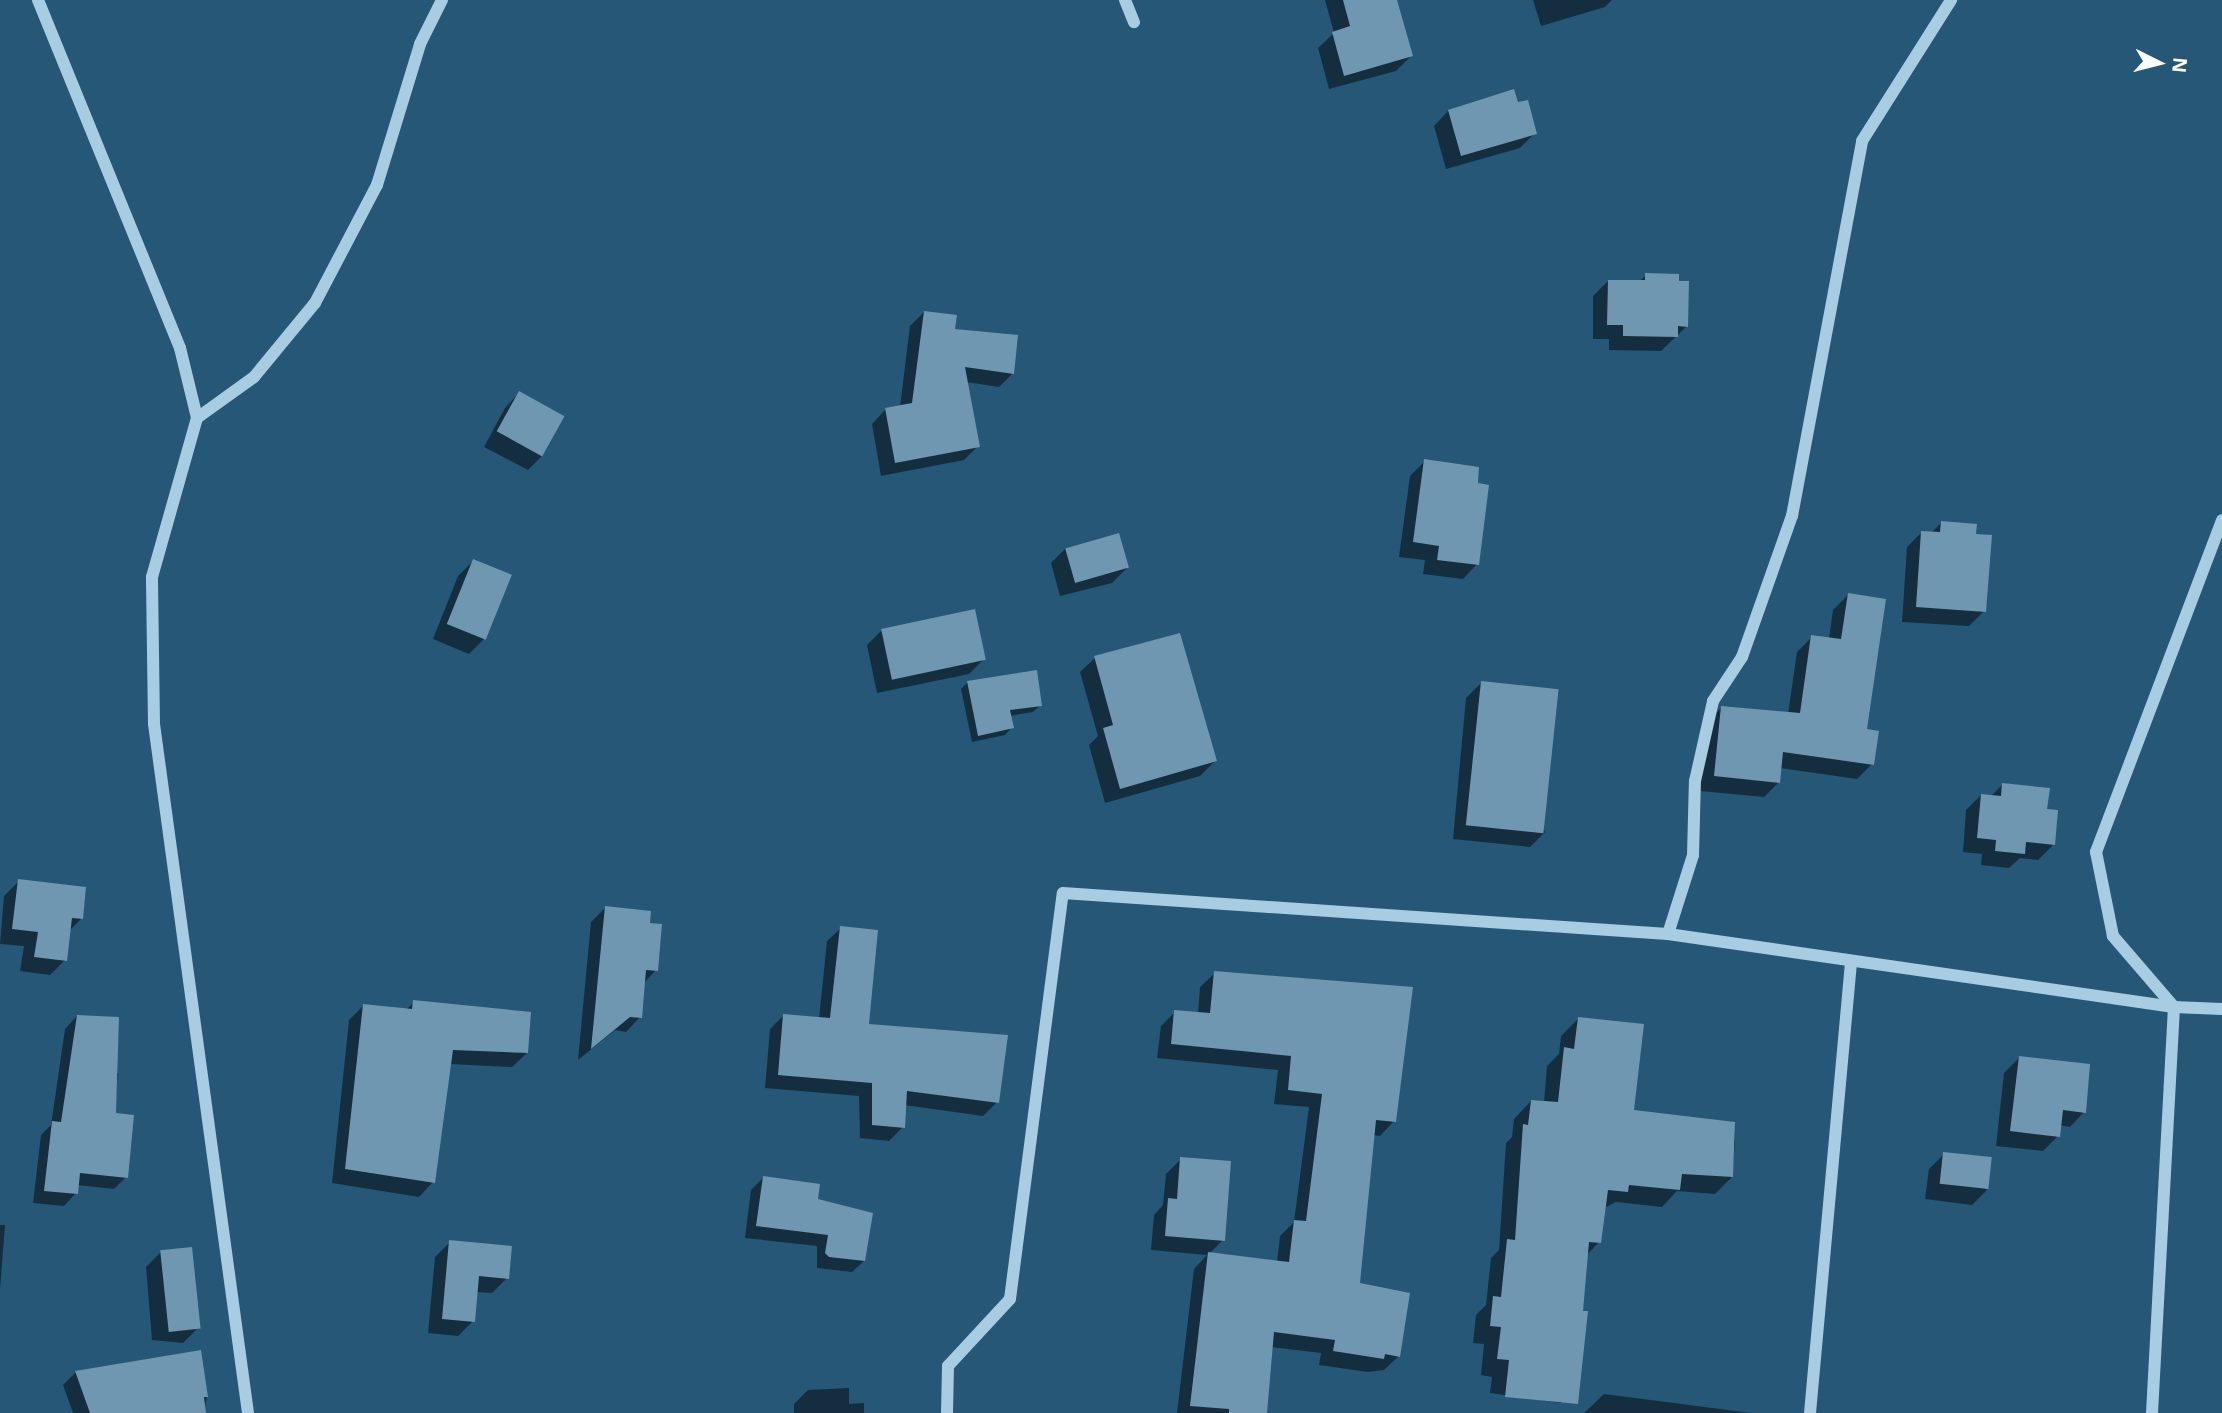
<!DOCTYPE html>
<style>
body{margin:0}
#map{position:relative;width:2222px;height:1413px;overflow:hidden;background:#265777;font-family:"Open Sans",sans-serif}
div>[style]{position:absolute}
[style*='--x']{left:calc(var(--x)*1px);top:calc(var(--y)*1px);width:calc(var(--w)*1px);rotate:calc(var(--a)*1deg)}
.shadow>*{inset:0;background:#0007}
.building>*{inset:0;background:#6f97b1;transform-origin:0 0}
.minor>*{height:12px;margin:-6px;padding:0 6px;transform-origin:6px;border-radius:6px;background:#a8cce2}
span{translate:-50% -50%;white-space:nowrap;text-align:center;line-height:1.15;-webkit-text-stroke:6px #265777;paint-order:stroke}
.north{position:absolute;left:2124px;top:28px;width:70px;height:70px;-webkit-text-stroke:5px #265777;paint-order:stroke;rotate:96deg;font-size:19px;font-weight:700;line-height:28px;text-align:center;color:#fff}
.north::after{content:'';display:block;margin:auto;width:24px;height:32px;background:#fff;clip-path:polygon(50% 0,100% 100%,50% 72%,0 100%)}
</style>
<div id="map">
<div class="shadow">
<i style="clip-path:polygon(1325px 0,1396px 0,1411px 56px,1396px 71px,1329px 89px,1318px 48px,1334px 33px)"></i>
<i style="clip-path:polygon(1533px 0,1612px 0,1605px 7px,1541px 26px)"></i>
<i style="clip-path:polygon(1516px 105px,1535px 133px,1520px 148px,1446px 169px,1434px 126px,1448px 111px)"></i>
<i style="clip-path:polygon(1646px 275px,1687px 326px,1661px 351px,1609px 350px,1609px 339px,1593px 339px,1593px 296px,1608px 281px,1639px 282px)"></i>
<i style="clip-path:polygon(924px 312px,1013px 373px,999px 387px,966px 382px,978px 446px,964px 460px,881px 476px,872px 424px,886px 409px,900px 407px,910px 326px)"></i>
<i style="clip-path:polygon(519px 393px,563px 417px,543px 455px,528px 470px,484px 447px,505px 408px)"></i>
<i style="clip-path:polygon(1425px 461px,1477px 564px,1463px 579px,1423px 574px,1425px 560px,1399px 557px,1410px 476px)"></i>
<i style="clip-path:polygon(1941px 523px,1984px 611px,1969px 626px,1902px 622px,1907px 547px,1922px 532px,1931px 533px)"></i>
<i style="clip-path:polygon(1066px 548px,1127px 568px,1112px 583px,1060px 596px,1051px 563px)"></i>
<i style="clip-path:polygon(473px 561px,484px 639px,469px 654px,433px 639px,458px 576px)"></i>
<i style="clip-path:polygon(1848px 595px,1872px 764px,1857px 779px,1780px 768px,1779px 782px,1764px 797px,1700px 791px,1706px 723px,1721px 708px,1788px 714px,1797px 652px,1812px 637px,1829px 639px,1833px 610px)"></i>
<i style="clip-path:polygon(882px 630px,984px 659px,969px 674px,877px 693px,867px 645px)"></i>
<i style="clip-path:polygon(1095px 658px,1215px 761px,1200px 776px,1105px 803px,1089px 745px,1098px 736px,1080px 672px)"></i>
<i style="clip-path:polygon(968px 682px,1040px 705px,1033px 712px,1009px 716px,1012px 727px,1005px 735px,972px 742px,961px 689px)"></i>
<i style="clip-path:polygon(1481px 683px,1545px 832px,1530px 847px,1453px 839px,1466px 698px)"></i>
<i style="clip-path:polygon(2002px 785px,2045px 810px,2053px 845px,2038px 860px,2020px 858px,2009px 868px,1981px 865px,1982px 854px,1963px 852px,1966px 810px,1981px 795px,1991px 796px)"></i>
<i style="clip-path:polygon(19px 881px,81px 919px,69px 931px,65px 960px,50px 975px,20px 971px,24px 946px,0 944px,4px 896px)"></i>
<i style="clip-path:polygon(605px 908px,649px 924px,656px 970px,643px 984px,640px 1017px,626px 1032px,615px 1030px,578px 1060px,591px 922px)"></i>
<i style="clip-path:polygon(841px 928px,867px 1025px,997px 1102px,983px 1116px,904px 1105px,903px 1127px,889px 1141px,860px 1138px,859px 1096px,765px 1088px,770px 1029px,784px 1015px,819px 1019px,827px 941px)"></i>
<i style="clip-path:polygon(1215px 973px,1394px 1121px,1380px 1136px,1372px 1135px,1358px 1284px,1399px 1356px,1384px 1370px,1368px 1372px,1319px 1365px,1321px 1353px,1271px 1347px,1265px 1413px,1177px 1413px,1194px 1269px,1207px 1255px,1151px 1250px,1154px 1215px,1163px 1205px,1166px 1174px,1181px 1159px,1223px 1240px,1209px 1254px,1277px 1262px,1280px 1236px,1294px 1222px,1309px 1107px,1274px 1104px,1278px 1070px,1157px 1058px,1161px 1026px,1175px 1012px,1198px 1014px,1200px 987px)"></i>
<i style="clip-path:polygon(414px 1002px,527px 1053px,512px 1067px,449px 1064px,433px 1182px,419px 1197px,332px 1183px,349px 1020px,363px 1006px,406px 1010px)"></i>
<i style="clip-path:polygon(77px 1016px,114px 1073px,118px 1073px,114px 1115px,126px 1177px,114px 1189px,77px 1185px,76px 1193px,64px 1206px,33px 1203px,41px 1135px,51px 1125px,65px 1029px)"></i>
<i style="clip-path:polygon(1578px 1019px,1632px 1111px,1734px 1123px,1735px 1143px,1732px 1177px,1715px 1194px,1677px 1191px,1662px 1207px,1616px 1202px,1604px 1208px,1599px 1242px,1586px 1256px,1578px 1386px,1561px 1403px,1490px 1393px,1492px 1377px,1481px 1375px,1484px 1344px,1473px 1343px,1476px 1315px,1486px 1305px,1491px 1258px,1499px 1250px,1506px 1143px,1512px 1137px,1514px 1119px,1531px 1101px,1544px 1103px,1547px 1066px,1559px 1054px,1561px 1036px)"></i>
<i style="clip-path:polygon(2019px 1058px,2084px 1112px,2070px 1127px,2059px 1125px,2058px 1136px,2043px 1151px,1996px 1146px,2004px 1073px)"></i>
<i style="clip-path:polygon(1944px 1154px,1987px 1190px,1972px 1205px,1925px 1199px,1929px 1169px)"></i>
<i style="clip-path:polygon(763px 1178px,816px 1201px,864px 1261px,852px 1272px,817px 1268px,817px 1246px,745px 1238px,751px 1190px)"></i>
<i style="clip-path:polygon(0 1225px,5px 1225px,0 1290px)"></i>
<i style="clip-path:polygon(450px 1242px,507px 1278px,492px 1293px,476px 1292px,473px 1321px,458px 1336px,428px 1333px,435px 1257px)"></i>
<i style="clip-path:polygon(161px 1252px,198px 1328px,183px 1343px,152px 1340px,146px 1267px)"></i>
<i style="clip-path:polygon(200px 1352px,207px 1396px,204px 1413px,73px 1413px,63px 1385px,75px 1373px)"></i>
<i style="clip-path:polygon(849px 1388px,849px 1404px,864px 1403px,864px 1413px,794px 1413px,794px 1404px,808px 1390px)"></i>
<i style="clip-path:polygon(1604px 1394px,1751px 1413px,1584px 1413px)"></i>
</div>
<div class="building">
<i style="clip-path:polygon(1343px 0,1397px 0,1413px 56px,1344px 76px,1332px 32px,1350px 26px)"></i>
<i style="clip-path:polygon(1514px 89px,1518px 102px,1528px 100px,1537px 134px,1461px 156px,1448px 110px)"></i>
<i style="clip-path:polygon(1645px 273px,1679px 274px,1679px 281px,1689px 281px,1688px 327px,1678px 326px,1678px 337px,1623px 336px,1623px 325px,1607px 325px,1608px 280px,1645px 280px)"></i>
<i style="clip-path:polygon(924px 311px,957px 315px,955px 329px,1018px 335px,1014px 374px,965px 367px,980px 447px,895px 463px,885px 408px,912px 403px)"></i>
<i style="left:519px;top:391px;width:52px;height:46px;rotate:29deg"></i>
<i style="clip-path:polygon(1424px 459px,1479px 467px,1478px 483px,1489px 485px,1479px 565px,1437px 560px,1439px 546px,1413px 542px)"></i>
<i style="clip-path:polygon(1941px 521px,1977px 524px,1976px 534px,1992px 535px,1986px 612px,1916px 607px,1921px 531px,1940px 532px)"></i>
<i style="left:1119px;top:533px;width:36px;height:56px;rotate:74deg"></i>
<i style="left:473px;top:559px;width:42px;height:70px;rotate:22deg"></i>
<i style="clip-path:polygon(1848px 593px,1886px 599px,1867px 729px,1879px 731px,1874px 765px,1783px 752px,1780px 783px,1714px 776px,1721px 706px,1800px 713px,1811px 635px,1841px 639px)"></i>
<i style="left:975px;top:609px;width:52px;height:96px;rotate:78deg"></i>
<i style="clip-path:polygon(1180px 633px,1217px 761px,1120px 789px,1103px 728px,1113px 725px,1094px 656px)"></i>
<i style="clip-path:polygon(1037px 670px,1042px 706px,1010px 710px,1014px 728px,978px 736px,967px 681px)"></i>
<i style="left:1481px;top:681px;width:78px;height:145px;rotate:6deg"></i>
<i style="clip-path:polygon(2002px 783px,2050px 788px,2047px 809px,2058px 810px,2055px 845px,2026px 842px,2025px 854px,1995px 851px,1996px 840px,1977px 838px,1981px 794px,2001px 796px)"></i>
<i style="clip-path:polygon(18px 879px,86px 887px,83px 919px,72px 918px,67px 961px,34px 957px,38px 932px,12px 929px)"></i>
<i style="clip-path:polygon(605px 906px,651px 911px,650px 923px,662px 924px,658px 971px,646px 970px,642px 1018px,630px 1017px,591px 1049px)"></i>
<i style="clip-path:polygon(840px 926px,878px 930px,869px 1024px,1008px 1035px,999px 1103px,907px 1091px,905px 1128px,872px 1125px,872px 1083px,778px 1075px,783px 1014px,830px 1018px)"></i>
<i style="clip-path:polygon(1214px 971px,1413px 987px,1396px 1122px,1376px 1120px,1360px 1283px,1410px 1293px,1400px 1357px,1385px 1354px,1384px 1359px,1333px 1351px,1335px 1340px,1274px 1332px,1267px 1413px,1229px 1413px,1229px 1409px,1190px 1406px,1208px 1252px,1289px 1262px,1294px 1220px,1306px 1221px,1322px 1094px,1288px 1090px,1291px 1056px,1171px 1044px,1174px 1010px,1210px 1013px)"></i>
<i style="clip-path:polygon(413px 1000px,531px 1012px,528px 1053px,453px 1050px,435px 1183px,345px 1169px,363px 1004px,412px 1009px)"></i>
<i style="clip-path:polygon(77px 1015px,119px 1017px,116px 1113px,134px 1115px,128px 1178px,80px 1173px,78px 1194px,44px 1191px,52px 1121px,61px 1122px)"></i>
<i style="clip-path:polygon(1578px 1017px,1644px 1024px,1634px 1110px,1735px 1122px,1733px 1177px,1682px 1174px,1680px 1190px,1629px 1185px,1628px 1192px,1608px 1190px,1601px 1243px,1589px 1242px,1583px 1311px,1588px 1311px,1578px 1404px,1505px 1397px,1509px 1360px,1497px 1359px,1501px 1327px,1490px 1326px,1493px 1296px,1501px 1297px,1507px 1239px,1515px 1240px,1523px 1124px,1528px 1125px,1531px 1100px,1558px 1102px,1564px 1047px,1574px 1049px)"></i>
<i style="clip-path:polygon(2019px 1056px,2090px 1064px,2086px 1113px,2063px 1110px,2060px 1137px,2010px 1131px)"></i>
<i style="left:1943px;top:1152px;width:49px;height:32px;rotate:6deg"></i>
<i style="clip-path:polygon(1180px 1157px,1231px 1161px,1225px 1241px,1165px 1236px,1168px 1198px,1177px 1199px)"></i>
<i style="clip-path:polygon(763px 1176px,820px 1184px,818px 1199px,873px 1213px,865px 1261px,829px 1257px,825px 1253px,828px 1235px,756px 1226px)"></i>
<i style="clip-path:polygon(449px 1240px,512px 1246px,509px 1279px,479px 1276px,475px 1322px,442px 1319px)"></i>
<i style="left:192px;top:1247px;width:82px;height:32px;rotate:84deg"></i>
<i style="clip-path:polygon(201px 1350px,208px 1397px,204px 1397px,206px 1413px,90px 1413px,75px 1371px)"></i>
</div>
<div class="minor">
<i style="--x:38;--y:0;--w:376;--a:67.8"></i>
<i style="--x:180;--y:348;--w:72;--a:76.3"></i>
<i style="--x:1125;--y:0;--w:24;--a:68"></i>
<i style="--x:1668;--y:934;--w:83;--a:-72.4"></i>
<i style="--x:1693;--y:855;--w:74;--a:-88.5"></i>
<i style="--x:1695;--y:781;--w:82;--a:-77.3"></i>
<i style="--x:1713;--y:701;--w:53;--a:-56.6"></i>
<i style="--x:1742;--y:657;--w:150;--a:-70.5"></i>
<i style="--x:1792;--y:516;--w:381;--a:-79.4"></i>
<i style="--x:1862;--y:141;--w:167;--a:-57.7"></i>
<i style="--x:248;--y:1413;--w:695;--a:-97.77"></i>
<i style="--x:154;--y:724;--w:147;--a:-90.8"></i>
<i style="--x:152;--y:577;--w:165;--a:-74.2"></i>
<i style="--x:197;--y:418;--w:70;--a:-35.7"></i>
<i style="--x:254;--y:377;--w:96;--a:-50.5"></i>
<i style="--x:315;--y:303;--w:133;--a:-62.3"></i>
<i style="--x:377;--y:185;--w:147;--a:-73"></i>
<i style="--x:420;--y:44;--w:49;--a:-63.4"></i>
<i style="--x:947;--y:1413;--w:47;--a:-88.8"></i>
<i style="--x:948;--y:1366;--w:91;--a:-47.2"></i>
<i style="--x:1010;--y:1299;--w:409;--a:-82.6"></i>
<i style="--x:1063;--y:893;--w:606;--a:3.88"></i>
<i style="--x:1668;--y:934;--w:511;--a:8.21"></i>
<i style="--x:2174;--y:1007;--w:48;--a:2.4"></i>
<i style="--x:1810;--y:1413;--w:454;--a:-84.8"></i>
<i style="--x:2152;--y:1413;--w:407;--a:-86.9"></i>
<i style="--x:2174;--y:1007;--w:94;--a:-130.7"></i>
<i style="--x:2113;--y:936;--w:86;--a:-101.4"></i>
<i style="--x:2096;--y:852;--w:355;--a:-69.2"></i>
</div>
<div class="north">N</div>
</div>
